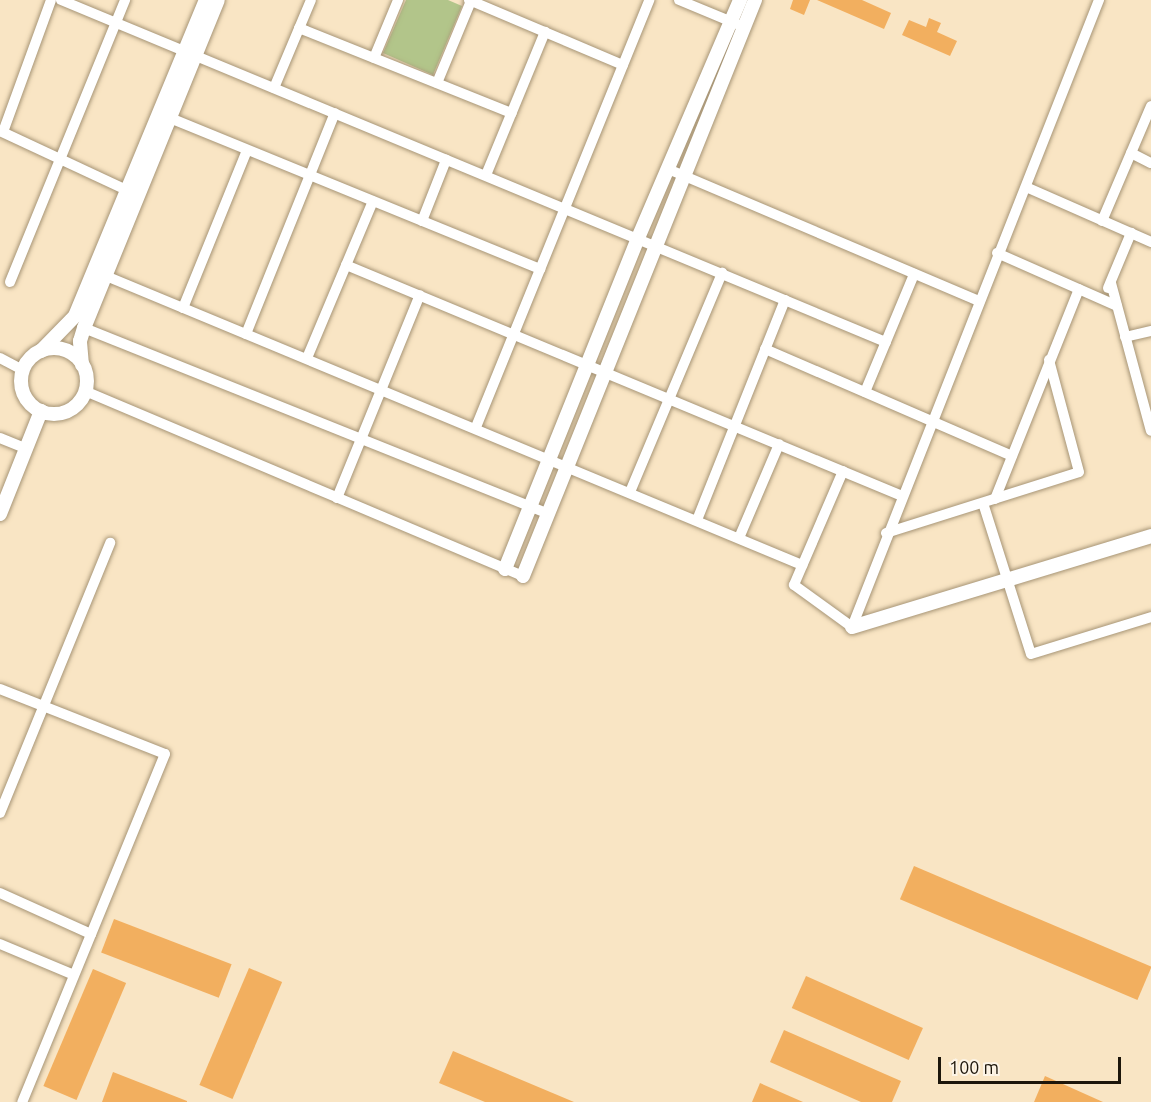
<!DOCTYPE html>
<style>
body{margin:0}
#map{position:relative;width:1151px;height:1102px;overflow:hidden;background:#f9e5c4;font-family:Ubuntu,sans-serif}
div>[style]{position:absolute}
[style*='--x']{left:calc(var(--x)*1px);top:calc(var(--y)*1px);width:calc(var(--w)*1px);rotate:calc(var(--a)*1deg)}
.green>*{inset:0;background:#b2c58a}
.building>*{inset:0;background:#f2af5f;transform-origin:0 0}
.roads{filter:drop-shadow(0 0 2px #a79576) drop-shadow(0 0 2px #a79576)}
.minor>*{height:10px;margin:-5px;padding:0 5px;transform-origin:5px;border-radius:5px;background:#fff}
.tertiary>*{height:14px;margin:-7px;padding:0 7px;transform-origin:7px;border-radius:7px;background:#fff}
.tertiary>.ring{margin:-7px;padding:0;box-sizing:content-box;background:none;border:14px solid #fff;border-radius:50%}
span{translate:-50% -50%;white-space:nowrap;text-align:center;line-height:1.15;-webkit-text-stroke:4.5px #fcf4e7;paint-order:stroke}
.scale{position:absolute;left:938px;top:1057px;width:183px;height:27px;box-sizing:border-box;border:3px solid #1d160b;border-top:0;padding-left:8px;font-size:18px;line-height:21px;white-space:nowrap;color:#1d160b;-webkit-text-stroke:4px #fcf4e7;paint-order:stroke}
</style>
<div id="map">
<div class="green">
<i style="clip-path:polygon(406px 0,448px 0,462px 6px,433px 75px,383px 53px)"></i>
</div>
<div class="building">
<i style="clip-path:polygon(793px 0,810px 0,804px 15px,790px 9px)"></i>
<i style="clip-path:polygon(817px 0,862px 0,891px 13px,884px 29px)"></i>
<i style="clip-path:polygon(929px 18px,941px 23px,937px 32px,957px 41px,950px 56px,902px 35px,909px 20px,926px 27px)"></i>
<i style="left:914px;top:866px;width:258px;height:36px;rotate:23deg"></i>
<i style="left:114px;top:919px;width:126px;height:36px;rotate:21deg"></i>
<i style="left:249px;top:968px;width:36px;height:127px;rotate:23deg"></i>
<i style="left:93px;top:969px;width:36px;height:127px;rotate:23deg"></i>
<i style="left:806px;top:976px;width:128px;height:35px;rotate:24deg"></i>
<i style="clip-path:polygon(784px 1030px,901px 1081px,892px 1102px,861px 1102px,770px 1062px)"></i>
<i style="clip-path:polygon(453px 1051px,574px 1102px,485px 1102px,439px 1083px)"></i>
<i style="clip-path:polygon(113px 1072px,187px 1101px,187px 1102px,102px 1102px)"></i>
<i style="clip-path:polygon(1045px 1076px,1103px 1102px,1034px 1102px)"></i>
<i style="clip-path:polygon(760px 1083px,803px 1102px,752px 1102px)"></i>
</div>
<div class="roads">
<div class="minor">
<i style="--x:61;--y:0;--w:893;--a:22.52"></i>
<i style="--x:469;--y:0;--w:167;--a:22.9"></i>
<i style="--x:679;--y:0;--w:63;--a:22.5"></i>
<i style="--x:299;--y:28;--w:229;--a:21.8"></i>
<i style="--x:374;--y:58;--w:63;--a:-67.5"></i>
<i style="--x:437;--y:83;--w:89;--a:-67.5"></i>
<i style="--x:274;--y:88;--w:95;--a:-67.2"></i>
<i style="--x:170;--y:118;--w:400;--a:22.2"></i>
<i style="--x:0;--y:131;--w:147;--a:25"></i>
<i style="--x:3;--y:132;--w:140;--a:-70"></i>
<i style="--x:1131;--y:153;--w:22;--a:27"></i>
<i style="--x:668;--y:169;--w:338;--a:23"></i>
<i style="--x:486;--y:175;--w:155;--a:-67.6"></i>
<i style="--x:1026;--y:187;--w:137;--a:23.7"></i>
<i style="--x:422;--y:221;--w:66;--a:-68.5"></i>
<i style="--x:1102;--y:221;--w:125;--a:-66.9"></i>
<i style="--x:997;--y:253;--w:131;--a:23.8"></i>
<i style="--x:346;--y:265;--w:602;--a:22.56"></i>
<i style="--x:106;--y:276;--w:754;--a:22.55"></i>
<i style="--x:10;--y:282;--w:305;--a:-67.8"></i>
<i style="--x:1111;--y:283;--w:153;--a:74.9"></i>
<i style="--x:1108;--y:288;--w:60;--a:-67.3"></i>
<i style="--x:183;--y:308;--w:170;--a:-67.9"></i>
<i style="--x:84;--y:328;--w:501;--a:21.8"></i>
<i style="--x:246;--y:334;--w:238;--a:-68.1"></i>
<i style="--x:1125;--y:337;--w:27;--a:-13"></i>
<i style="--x:765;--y:349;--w:269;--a:23.4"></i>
<i style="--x:0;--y:358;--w:26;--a:28"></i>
<i style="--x:307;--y:358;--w:170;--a:-67.2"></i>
<i style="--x:85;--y:391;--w:475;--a:22.9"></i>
<i style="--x:865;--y:392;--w:128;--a:-67.4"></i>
<i style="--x:476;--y:427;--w:461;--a:-67.9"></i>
<i style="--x:0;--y:438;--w:27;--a:22"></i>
<i style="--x:843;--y:471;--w:124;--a:113.3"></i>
<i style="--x:794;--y:585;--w:72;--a:35.9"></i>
<i style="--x:852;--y:627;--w:674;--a:-68.5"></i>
<i style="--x:630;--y:492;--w:238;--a:-67.2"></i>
<i style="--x:337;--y:498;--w:219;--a:-67.8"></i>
<i style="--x:995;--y:499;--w:226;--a:-68.2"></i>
<i style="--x:983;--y:503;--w:158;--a:72.4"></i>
<i style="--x:1031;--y:654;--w:126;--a:-17.1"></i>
<i style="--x:697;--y:520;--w:237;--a:-68.2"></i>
<i style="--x:886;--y:533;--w:202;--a:-17.5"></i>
<i style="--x:1079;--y:472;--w:116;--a:-105"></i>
<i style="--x:739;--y:538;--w:102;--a:-66.9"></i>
<i style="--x:0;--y:689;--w:177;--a:21.5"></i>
<i style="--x:165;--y:754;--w:376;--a:112.3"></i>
<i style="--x:0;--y:813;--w:292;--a:-67.8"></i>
<i style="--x:0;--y:893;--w:100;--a:24.3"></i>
<i style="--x:0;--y:944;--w:80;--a:22.7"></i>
</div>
<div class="tertiary">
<i class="ring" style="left:21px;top:348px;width:52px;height:52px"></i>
<i style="--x:41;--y:351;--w:49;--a:-45.8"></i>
<i style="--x:75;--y:316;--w:342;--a:-67.5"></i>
<i style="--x:82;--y:365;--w:24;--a:-95"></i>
<i style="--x:80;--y:341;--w:14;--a:-73"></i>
<i style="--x:84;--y:328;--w:354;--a:-67.8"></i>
<i style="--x:0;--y:514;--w:111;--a:-68.3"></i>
<i style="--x:505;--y:569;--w:357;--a:-68.1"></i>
<i style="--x:638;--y:238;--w:259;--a:-66.8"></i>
<i style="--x:523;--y:576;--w:621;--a:-68.06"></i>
<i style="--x:852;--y:627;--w:313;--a:-16.9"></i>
</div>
</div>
<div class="scale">100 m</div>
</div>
